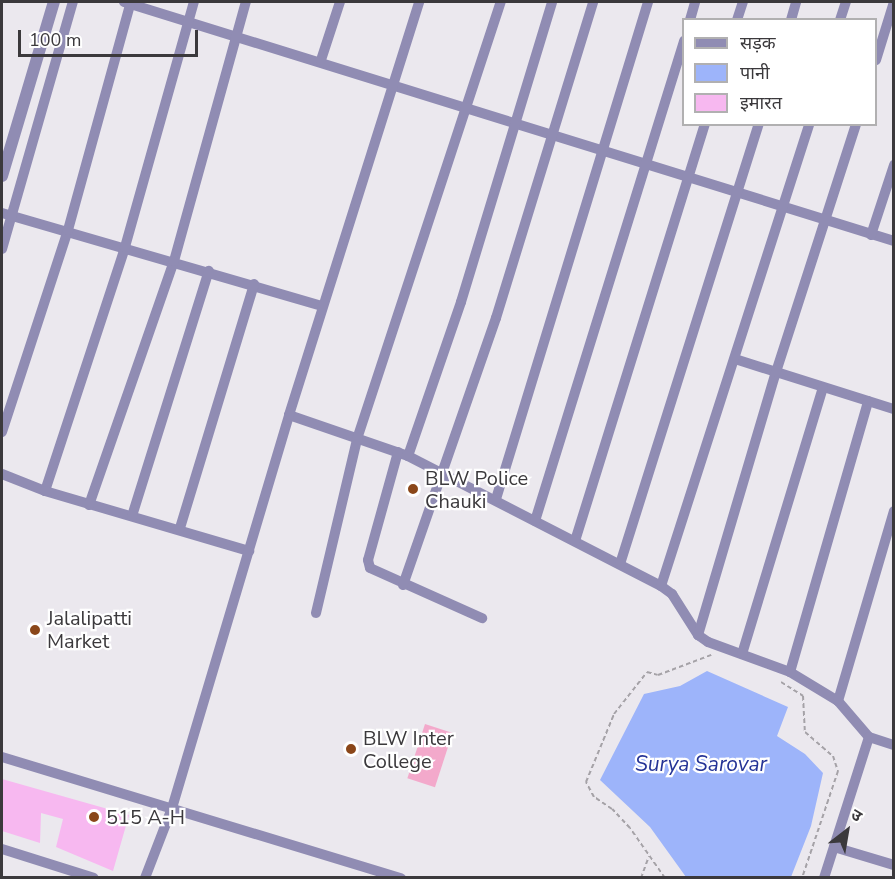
<!DOCTYPE html>
<meta charset="utf-8">
<style>
body{margin:0}
#map{position:relative;width:895px;height:879px;overflow:hidden;background:#ebe8ee;font-family:"Nunito Sans","Noto Sans Devanagari",sans-serif}
div>[style]{position:absolute}
[style*='--x']{left:calc(var(--x)*1px);top:calc(var(--y)*1px);width:calc(var(--w)*1px);rotate:calc(var(--a)*1deg)}
.green>*{inset:0;background:#f3a9cb;transform-origin:0 0}
.water>*{inset:0;background:#9db4fa}
.building>*{inset:0;background:#f7b8f0}
.path>*{height:2px;margin-top:-1px;transform-origin:0;background:repeating-linear-gradient(90deg,#a5a2a7 0 4.5px,transparent 0 7.5px)}
.minor>*{height:10px;margin:-5px;padding:0 5px;transform-origin:5px;border-radius:5px;background:#908cb3}
.tertiary>*{height:12px;margin:-6px;padding:0 6px;transform-origin:6px;border-radius:6px;background:#908cb3}
.dots>*{width:16px;height:16px;translate:-50% -50%;box-sizing:border-box;border:3px solid #fff;border-radius:50%}
span{translate:-50% -50%;white-space:nowrap;text-align:center;line-height:1.15;-webkit-text-stroke:4.5px #fff;paint-order:stroke}
.poi-label{font-size:20px;color:#3b393c}
.left{translate:0 -50%;text-align:left}
.water-label{font-size:21px;color:#253496;font-style:italic}
.frame{position:absolute;inset:0;border:3px solid #3b393c;pointer-events:none}
.legend{position:absolute;left:682px;top:18px;width:195px;height:108px;box-sizing:border-box;background:#fff;border:2px solid #b1b0b1;margin:0;padding:8px 10px;list-style:none;font-size:18px;color:#3b393c}
.legend li{display:flex;align-items:center;gap:12px;height:30px}
.legend b{width:30px;border:2px solid #b1b0b1}
.north{position:absolute;left:817px;top:801px;width:60px;height:60px;-webkit-text-stroke:4px #fff;paint-order:stroke;rotate:31deg;font-size:16px;font-weight:700;line-height:24px;text-align:center;color:#3b393c}
.north::after{content:'';display:block;margin:auto;width:21px;height:27px;background:#3b393c;clip-path:polygon(50% 0,100% 100%,50% 72%,0 100%)}
.scale{position:absolute;left:18px;top:30px;width:180px;height:27px;box-sizing:border-box;border:3px solid #3b393c;border-top:0;padding-left:8px;font-size:18px;line-height:21px;white-space:nowrap;color:#3b393c;-webkit-text-stroke:4px #fff;paint-order:stroke}
</style>
<div id="map">
<div class="green">
<i style="left:425px;top:724px;width:29px;height:57px;rotate:18deg"></i>
</div>
<div class="water">
<i style="clip-path:polygon(707px 671px,788px 707px,777px 736px,805px 754px,823px 773px,811px 826px,791px 877px,686px 877px,650px 827px,600px 780px,644px 694px,680px 686px)"></i>
</div>
<div class="building">
<i style="clip-path:polygon(2px 779px,129px 815px,113px 871px,56px 847px,63px 819px,41px 813px,40px 843px,2px 831px)"></i>
</div>
<div class="path">
<i style="--x:781;--y:682;--w:26;--a:32"></i>
<i style="--x:803;--y:696;--w:36;--a:87"></i>
<i style="--x:805;--y:732;--w:37;--a:41"></i>
<i style="--x:833;--y:756;--w:16;--a:72"></i>
<i style="--x:838;--y:771;--w:113;--a:108.6"></i>
<i style="--x:641;--y:878;--w:23;--a:-70"></i>
<i style="--x:665;--y:878;--w:61;--a:-125"></i>
<i style="--x:630;--y:828;--w:26;--a:-133"></i>
<i style="--x:612;--y:809;--w:22;--a:-146"></i>
<i style="--x:594;--y:797;--w:17;--a:-118"></i>
<i style="--x:586;--y:782;--w:74;--a:-67.6"></i>
<i style="--x:614;--y:714;--w:53;--a:-51.8"></i>
<i style="--x:647;--y:672;--w:11;--a:15"></i>
<i style="--x:658;--y:675;--w:57;--a:-20.7"></i>
</div>
<div class="minor">
<i style="--x:124;--y:2;--w:806;--a:17.24"></i>
<i style="--x:690;--y:20;--w:19;--a:-74"></i>
<i style="--x:737;--y:20;--w:19;--a:-72"></i>
<i style="--x:791;--y:20;--w:19;--a:-74"></i>
<i style="--x:840;--y:20;--w:19;--a:-72"></i>
<i style="--x:321;--y:60;--w:61;--a:-71.9"></i>
<i style="--x:876;--y:60;--w:61;--a:-72.8"></i>
<i style="--x:2;--y:213;--w:334;--a:16.2"></i>
<i style="--x:871;--y:235;--w:74;--a:-71.8"></i>
<i style="--x:2;--y:249;--w:257;--a:-74"></i>
<i style="--x:735;--y:359;--w:167;--a:17.5"></i>
<i style="--x:289;--y:415;--w:126;--a:19"></i>
<i style="--x:408;--y:456;--w:284;--a:27.2"></i>
<i style="--x:661;--y:586;--w:14;--a:36"></i>
<i style="--x:672;--y:594;--w:49;--a:57.6"></i>
<i style="--x:698;--y:635;--w:12;--a:35"></i>
<i style="--x:708;--y:642;--w:87;--a:20.1"></i>
<i style="--x:790;--y:672;--w:56;--a:31.1"></i>
<i style="--x:838;--y:701;--w:48;--a:49.3"></i>
<i style="--x:2;--y:432;--w:213;--a:-71.9"></i>
<i style="--x:68;--y:230;--w:237;--a:-74.6"></i>
<i style="--x:398;--y:452;--w:112;--a:105.5"></i>
<i style="--x:368;--y:560;--w:8;--a:76"></i>
<i style="--x:370;--y:568;--w:123;--a:24.1"></i>
<i style="--x:408;--y:456;--w:163;--a:-71"></i>
<i style="--x:461;--y:302;--w:313;--a:-73.1"></i>
<i style="--x:2;--y:474;--w:46;--a:21.6"></i>
<i style="--x:45;--y:491;--w:257;--a:-71.8"></i>
<i style="--x:125;--y:247;--w:255;--a:-74.3"></i>
<i style="--x:45;--y:491;--w:213;--a:16.4"></i>
<i style="--x:496;--y:499;--w:520;--a:-72.99"></i>
<i style="--x:89;--y:505;--w:258;--a:-70.8"></i>
<i style="--x:174;--y:261;--w:269;--a:-74.5"></i>
<i style="--x:132;--y:516;--w:257;--a:-72.6"></i>
<i style="--x:535;--y:521;--w:503;--a:-72.75"></i>
<i style="--x:180;--y:528;--w:255;--a:-73.1"></i>
<i style="--x:575;--y:541;--w:437;--a:-72.7"></i>
<i style="--x:620;--y:564;--w:461;--a:-72.5"></i>
<i style="--x:403;--y:585;--w:283;--a:-70.8"></i>
<i style="--x:496;--y:318;--w:331;--a:-72.9"></i>
<i style="--x:661;--y:586;--w:485;--a:-72.2"></i>
<i style="--x:316;--y:613;--w:182;--a:-76.7"></i>
<i style="--x:358;--y:436;--w:457;--a:-71.8"></i>
<i style="--x:698;--y:635;--w:274;--a:-73.5"></i>
<i style="--x:776;--y:372;--w:261;--a:-72.1"></i>
<i style="--x:742;--y:654;--w:278;--a:-73.1"></i>
<i style="--x:790;--y:672;--w:282;--a:-73.9"></i>
<i style="--x:838;--y:701;--w:198;--a:-73.6"></i>
<i style="--x:2;--y:757;--w:417;--a:16.9"></i>
<i style="--x:834;--y:847;--w:63;--a:16.7"></i>
<i style="--x:2;--y:849;--w:96;--a:17.5"></i>
<i style="--x:145;--y:878;--w:75;--a:-68.9"></i>
<i style="--x:172;--y:808;--w:410;--a:-73.4"></i>
<i style="--x:289;--y:415;--w:433;--a:-72.5"></i>
<i style="--x:824;--y:878;--w:148;--a:-72.3"></i>
<i style="--x:869;--y:737;--w:26;--a:18"></i>
</div>
<div class="tertiary">
<i style="--x:2;--y:176;--w:182;--a:-73.4"></i>
</div>
<div class="dots">
<i style="left:413px;top:489px;background:#8a4619"></i>
<i style="left:35px;top:630px;background:#8a4619"></i>
<i style="left:351px;top:749px;background:#8a4619"></i>
<i style="left:94px;top:817px;background:#8a4619"></i>
</div>
<div class="poi-label">
<span class="left" style="left:425px;top:490px">BLW Police<br>Chauki</span>
<span class="left" style="left:47px;top:630px">Jalalipatti<br>Market</span>
<span class="left" style="left:363px;top:750px">BLW Inter<br>College</span>
<span class="left" style="left:106px;top:817px">515 A-H</span>
</div>
<div class="water-label">
<span style="left:701px;top:764px">Surya Sarovar</span>
</div>
<div class="frame"></div>
<ul class="legend">
<li><b style="height:8px;background:#908cb3"></b>सड़क</li>
<li><b style="height:16px;background:#9db4fa"></b>पानी</li>
<li><b style="height:16px;background:#f7b8f0"></b>इमारत</li>
</ul>
<div class="north">उ</div>
<div class="scale">100 m</div>
</div>
